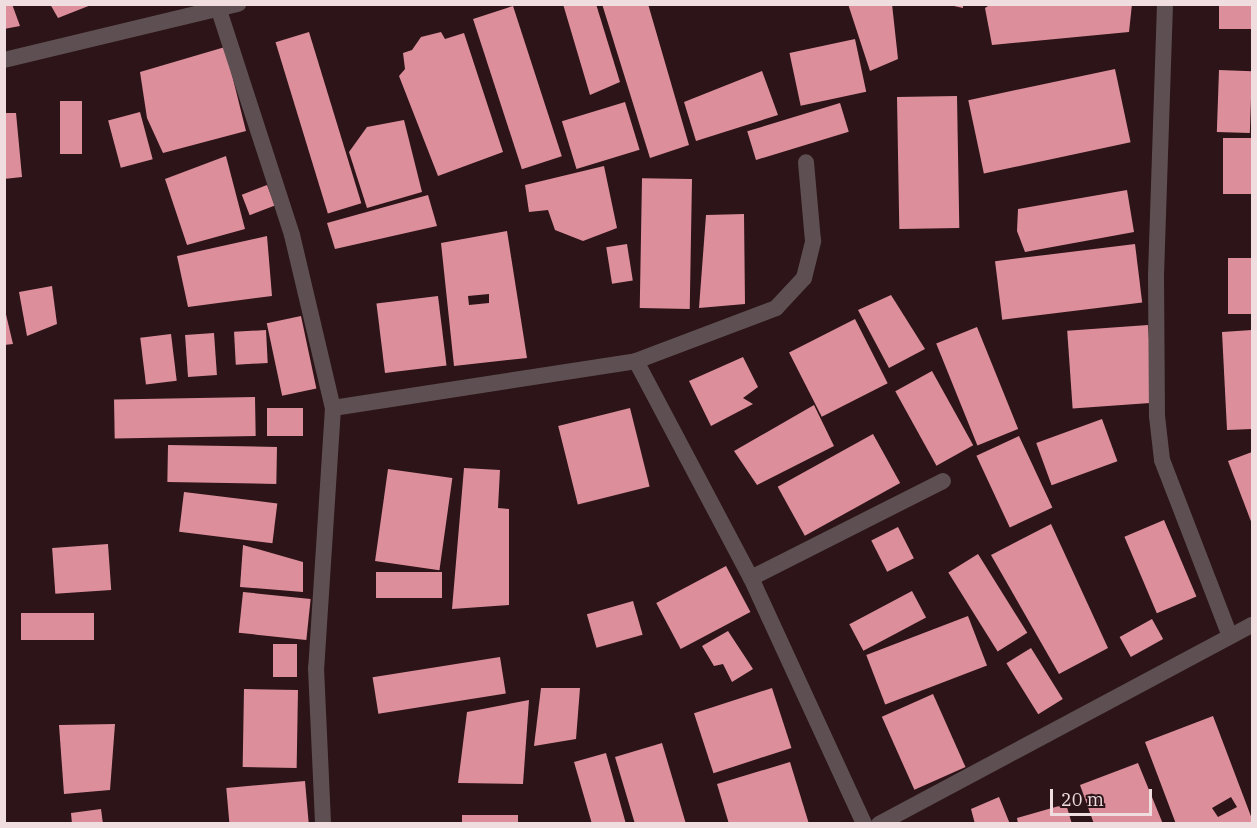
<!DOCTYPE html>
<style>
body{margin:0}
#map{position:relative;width:1257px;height:828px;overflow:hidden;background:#2c1418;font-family:"IBM Plex Serif",serif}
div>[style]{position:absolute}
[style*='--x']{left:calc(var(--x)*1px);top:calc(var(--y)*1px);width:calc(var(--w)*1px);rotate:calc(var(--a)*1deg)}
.building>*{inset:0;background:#dc8f9b;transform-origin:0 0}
.minor>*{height:16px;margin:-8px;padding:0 8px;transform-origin:8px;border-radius:8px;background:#5e5052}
span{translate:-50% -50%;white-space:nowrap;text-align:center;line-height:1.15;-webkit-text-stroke:6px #2c1418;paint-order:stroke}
.frame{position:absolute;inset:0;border:6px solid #efdddf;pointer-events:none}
.scale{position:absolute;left:1050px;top:789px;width:102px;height:27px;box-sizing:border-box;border:3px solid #efdddf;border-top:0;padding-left:8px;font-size:18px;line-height:21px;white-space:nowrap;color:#efdddf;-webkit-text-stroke:4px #2c1418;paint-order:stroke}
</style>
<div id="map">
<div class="building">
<i style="clip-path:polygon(4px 4px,12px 4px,20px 26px,4px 29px)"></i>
<i style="clip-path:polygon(50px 4px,91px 4px,91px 5px,58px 18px)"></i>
<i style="clip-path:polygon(563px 4px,596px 4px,620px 82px,590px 95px)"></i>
<i style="clip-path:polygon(602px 4px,648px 4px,689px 145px,650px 158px)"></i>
<i style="clip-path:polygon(848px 4px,892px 4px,898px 59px,870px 71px)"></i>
<i style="clip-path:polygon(945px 4px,963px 4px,963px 8px)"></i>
<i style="clip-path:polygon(991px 4px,1132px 4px,1129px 32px,992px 45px,985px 8px)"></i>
<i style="left:1219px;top:4px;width:33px;height:25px"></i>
<i style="left:513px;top:6px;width:158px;height:42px;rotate:72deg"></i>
<i style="left:309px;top:32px;width:179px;height:35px;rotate:73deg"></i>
<i style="clip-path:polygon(441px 32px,445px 39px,464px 33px,503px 152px,438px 176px,399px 76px,405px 69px,403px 53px,412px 50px,421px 37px)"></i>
<i style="left:855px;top:39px;width:54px;height:67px;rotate:78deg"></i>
<i style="clip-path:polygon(225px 47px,246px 131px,163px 153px,147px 118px,140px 72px)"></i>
<i style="left:1115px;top:69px;width:75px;height:150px;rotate:78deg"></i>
<i style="left:1219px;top:70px;width:33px;height:62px;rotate:2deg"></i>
<i style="clip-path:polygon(762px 71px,778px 115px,696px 141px,684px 102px)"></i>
<i style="left:957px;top:96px;width:132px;height:60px;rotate:89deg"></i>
<i style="left:82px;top:101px;width:53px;height:22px;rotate:90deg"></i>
<i style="left:625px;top:102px;width:50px;height:66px;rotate:73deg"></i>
<i style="left:840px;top:103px;width:30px;height:97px;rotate:73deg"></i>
<i style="left:140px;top:112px;width:49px;height:33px;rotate:75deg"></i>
<i style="clip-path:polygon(4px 113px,16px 113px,22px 177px,4px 179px)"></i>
<i style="clip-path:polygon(404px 120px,422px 192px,367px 208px,349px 152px,367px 127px)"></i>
<i style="left:1252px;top:138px;width:56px;height:29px;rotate:90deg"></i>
<i style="clip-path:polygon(226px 156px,245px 229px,187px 245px,165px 179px)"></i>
<i style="clip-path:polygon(604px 166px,617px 228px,583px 241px,555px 230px,548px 210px,529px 212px,525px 185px)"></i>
<i style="left:692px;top:179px;width:130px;height:50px;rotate:91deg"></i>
<i style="left:267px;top:185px;width:22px;height:27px;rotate:69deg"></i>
<i style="clip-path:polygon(1127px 190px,1134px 232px,1025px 252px,1017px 231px,1018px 209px)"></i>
<i style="clip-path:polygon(428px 195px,437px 226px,335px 249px,327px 223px)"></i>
<i style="clip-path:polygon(744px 214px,745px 304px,699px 308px,706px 215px)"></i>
<i style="clip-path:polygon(evenodd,507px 231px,527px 358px,454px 366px,441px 243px,507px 231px,489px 294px,489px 303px,469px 305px,468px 296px,489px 294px)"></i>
<i style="clip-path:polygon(267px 236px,272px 296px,188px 307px,177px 256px)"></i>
<i style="left:627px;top:244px;width:37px;height:21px;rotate:81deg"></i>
<i style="left:1135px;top:244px;width:59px;height:141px;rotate:83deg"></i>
<i style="left:1228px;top:258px;width:24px;height:56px"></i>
<i style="clip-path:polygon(52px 286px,57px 324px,27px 336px,19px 292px)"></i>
<i style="clip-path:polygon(891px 295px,925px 349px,889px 368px,858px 310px)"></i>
<i style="left:438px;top:296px;width:70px;height:62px;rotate:83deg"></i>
<i style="clip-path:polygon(4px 306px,13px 344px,4px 345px)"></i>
<i style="left:301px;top:316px;width:74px;height:35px;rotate:78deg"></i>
<i style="left:855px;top:319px;width:72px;height:74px;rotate:63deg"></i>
<i style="left:1148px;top:325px;width:78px;height:81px;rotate:86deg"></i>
<i style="left:977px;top:327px;width:110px;height:44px;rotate:68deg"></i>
<i style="left:266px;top:330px;width:33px;height:32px;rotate:87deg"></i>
<i style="clip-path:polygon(1252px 330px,1252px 429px,1227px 430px,1222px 332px)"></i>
<i style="left:214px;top:333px;width:42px;height:29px;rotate:86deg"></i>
<i style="left:171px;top:334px;width:47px;height:31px;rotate:83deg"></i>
<i style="clip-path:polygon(743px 357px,758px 387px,743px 398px,753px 404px,711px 426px,689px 381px)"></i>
<i style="left:932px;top:371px;width:85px;height:42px;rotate:61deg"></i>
<i style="left:255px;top:397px;width:39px;height:141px;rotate:89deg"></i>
<i style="clip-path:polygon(814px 405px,834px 446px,757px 485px,734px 451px)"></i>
<i style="left:267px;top:408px;width:36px;height:28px"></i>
<i style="left:630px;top:408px;width:81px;height:74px;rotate:76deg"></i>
<i style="left:1102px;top:419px;width:45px;height:70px;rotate:70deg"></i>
<i style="left:873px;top:434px;width:56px;height:109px;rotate:61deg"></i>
<i style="left:1019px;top:436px;width:79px;height:47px;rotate:65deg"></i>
<i style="left:168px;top:445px;width:109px;height:37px;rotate:1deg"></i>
<i style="clip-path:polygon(1252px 452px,1252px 524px,1228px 461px)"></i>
<i style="clip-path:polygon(464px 468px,500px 470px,498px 508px,509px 509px,509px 605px,452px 609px)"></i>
<i style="left:388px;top:469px;width:65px;height:93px;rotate:8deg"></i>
<i style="left:184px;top:492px;width:94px;height:40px;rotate:7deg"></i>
<i style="left:1164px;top:520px;width:83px;height:43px;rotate:67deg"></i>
<i style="clip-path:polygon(1051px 524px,1108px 648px,1059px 674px,991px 555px)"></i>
<i style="left:898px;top:527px;width:35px;height:30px;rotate:63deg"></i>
<i style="left:108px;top:544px;width:46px;height:56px;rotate:86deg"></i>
<i style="clip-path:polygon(243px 545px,303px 562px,303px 592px,240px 587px)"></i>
<i style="left:978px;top:554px;width:93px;height:35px;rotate:58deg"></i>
<i style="left:726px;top:566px;width:52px;height:79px;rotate:62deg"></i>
<i style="left:442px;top:572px;width:26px;height:66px;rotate:90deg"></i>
<i style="left:912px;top:591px;width:30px;height:71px;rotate:62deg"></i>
<i style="left:243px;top:592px;width:68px;height:41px;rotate:6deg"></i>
<i style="left:633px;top:601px;width:35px;height:48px;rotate:74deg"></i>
<i style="left:94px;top:613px;width:27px;height:73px;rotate:90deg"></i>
<i style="left:968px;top:616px;width:53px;height:109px;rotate:69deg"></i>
<i style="left:1152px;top:619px;width:23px;height:37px;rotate:61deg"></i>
<i style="clip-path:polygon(728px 631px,753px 669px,732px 682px,723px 664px,714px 666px,702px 646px)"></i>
<i style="left:273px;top:644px;width:24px;height:33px"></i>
<i style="left:1031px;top:648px;width:60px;height:29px;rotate:58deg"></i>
<i style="left:500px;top:657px;width:37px;height:129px;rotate:81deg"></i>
<i style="clip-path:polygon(541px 688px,580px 688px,576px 739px,534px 746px)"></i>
<i style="left:772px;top:688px;width:63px;height:82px;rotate:72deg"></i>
<i style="left:244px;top:689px;width:54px;height:78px;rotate:1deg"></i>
<i style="left:933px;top:694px;width:80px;height:56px;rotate:66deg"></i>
<i style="clip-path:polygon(529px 700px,523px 784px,458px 783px,467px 712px)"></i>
<i style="clip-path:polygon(evenodd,1213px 716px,1252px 819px,1252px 824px,1176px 824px,1145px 742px,1213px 716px,1231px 797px,1237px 807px,1218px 817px,1212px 808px,1231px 797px)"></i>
<i style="clip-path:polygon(115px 724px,110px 790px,64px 794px,59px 725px)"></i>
<i style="clip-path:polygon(662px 743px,686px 824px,635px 824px,615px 757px)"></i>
<i style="clip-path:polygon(606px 753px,626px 824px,592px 824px,574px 762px)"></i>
<i style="clip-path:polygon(790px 762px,809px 824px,729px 824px,717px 784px)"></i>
<i style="clip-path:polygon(1138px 763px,1163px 824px,1094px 824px,1080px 785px)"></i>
<i style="left:305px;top:781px;width:43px;height:79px;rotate:85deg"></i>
<i style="clip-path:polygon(999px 797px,1010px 824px,975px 824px,971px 809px)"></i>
<i style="clip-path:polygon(1066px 804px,1072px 824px,1018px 824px,1017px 818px)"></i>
<i style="clip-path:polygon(101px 809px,103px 824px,72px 824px,71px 813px)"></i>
<i style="left:518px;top:815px;width:9px;height:56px;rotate:90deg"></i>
</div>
<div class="minor">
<i style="--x:217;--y:4;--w:243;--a:72"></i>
<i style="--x:292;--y:235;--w:178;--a:76.7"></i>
<i style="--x:333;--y:408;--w:261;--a:93.7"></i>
<i style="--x:316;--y:668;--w:156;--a:87.4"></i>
<i style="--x:1165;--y:4;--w:272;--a:91.9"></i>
<i style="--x:1156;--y:276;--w:140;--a:89.6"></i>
<i style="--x:1157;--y:416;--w:44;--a:83.5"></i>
<i style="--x:1162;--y:460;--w:186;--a:68.9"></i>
<i style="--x:4;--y:60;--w:241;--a:-13.5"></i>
<i style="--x:636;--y:361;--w:246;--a:62.1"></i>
<i style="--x:751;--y:578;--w:271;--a:65.3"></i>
<i style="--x:333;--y:408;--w:307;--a:-8.8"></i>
<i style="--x:636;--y:361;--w:150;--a:-20.7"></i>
<i style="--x:776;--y:308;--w:41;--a:-47"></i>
<i style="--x:804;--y:278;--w:38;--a:-76"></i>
<i style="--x:813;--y:241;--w:79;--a:-95.1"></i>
<i style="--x:751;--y:578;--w:215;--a:-26.8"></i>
<i style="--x:879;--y:824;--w:423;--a:-28.1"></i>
</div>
<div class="frame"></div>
<div class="scale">20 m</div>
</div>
